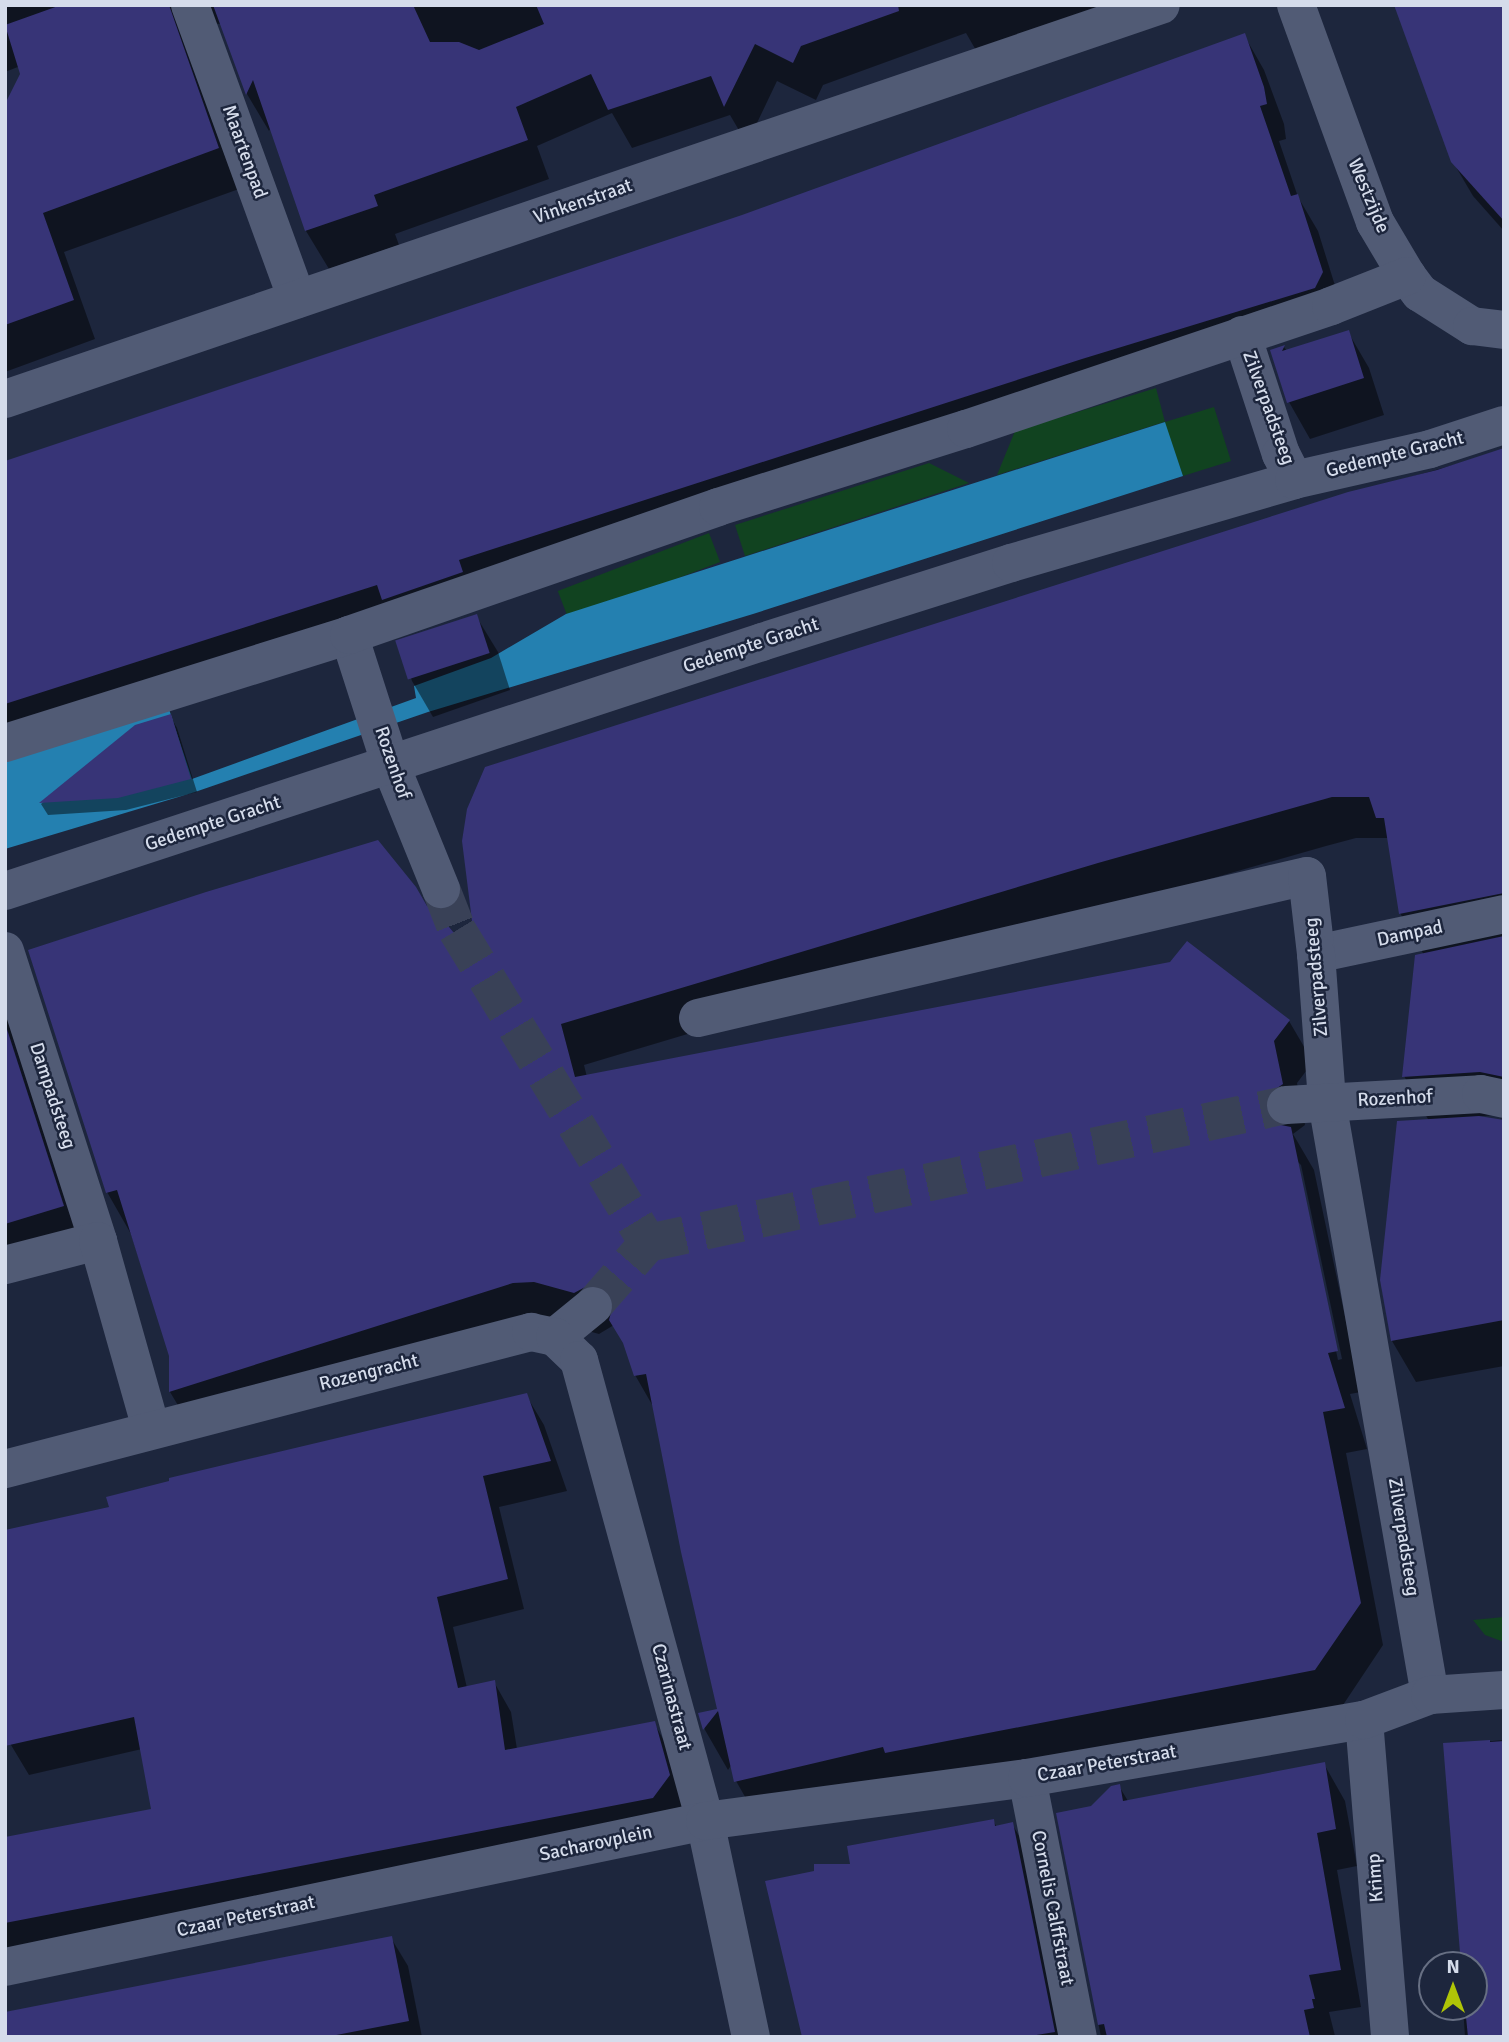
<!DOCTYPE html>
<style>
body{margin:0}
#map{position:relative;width:1509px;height:2042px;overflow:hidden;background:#1d263d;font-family:Signika,sans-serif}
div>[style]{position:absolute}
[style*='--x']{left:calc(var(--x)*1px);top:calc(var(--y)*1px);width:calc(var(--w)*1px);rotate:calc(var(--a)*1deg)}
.green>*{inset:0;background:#114320;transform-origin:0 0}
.water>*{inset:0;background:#2480b0}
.shadow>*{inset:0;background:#0007}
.building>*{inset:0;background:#373477;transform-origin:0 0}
.minor-tunnel>*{height:38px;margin-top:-19px;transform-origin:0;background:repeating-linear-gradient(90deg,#394157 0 38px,transparent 0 57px)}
.minor>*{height:38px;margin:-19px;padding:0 19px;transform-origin:19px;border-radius:19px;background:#515b75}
span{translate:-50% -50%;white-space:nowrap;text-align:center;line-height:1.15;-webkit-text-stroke:5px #1d263d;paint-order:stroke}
.street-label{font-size:19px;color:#d5dceb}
.frame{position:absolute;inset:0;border:7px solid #d5dceb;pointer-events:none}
.north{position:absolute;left:1418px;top:1951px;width:70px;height:70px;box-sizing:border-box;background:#1d263d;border:2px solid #676f83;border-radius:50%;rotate:0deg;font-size:19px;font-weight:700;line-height:28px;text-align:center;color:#d5dceb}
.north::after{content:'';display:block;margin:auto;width:24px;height:32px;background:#afc507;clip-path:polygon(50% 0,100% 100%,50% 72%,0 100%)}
</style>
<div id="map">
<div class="green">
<i style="clip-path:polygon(1156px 388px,1165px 422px,1214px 407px,1231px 461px,1183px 476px,1164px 422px,997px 475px,1015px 431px)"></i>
<i style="clip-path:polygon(929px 463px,969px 483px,745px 556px,735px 525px)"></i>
<i style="left:709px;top:533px;width:31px;height:162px;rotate:69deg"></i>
<i style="clip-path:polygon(1504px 1617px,1504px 1642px,1485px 1635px,1473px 1620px)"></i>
</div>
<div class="water">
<i style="clip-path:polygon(1165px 422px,1183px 476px,753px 614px,428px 712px,195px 792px,5px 849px,5px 759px,166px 700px,192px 779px,416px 698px,414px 686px,491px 658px,566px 614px)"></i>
</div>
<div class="shadow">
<i style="clip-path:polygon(5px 5px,1139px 5px,981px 59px,966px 33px,823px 85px,816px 100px,777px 81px,747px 144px,730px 115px,632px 148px,612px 113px,537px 146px,549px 179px,395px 234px,399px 245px,329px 269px,306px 231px,271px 127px,269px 131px,247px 94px,222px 24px,206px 23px,239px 189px,64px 252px,95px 339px,5px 372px,5px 108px,28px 63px,5px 72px)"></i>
<i style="clip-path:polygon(1504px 5px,1504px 231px,1473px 196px,1453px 162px)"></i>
<i style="clip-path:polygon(1244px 35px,1264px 70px,1284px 124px,1286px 139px,1279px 141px,1298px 197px,1318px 231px,1342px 308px,5px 745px,5px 465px,742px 216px)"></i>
<i style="clip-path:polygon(1348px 332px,1369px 368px,1384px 415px,1310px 439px,1289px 402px,1272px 351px,1284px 347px,1287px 351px)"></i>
<i style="clip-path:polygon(evenodd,1504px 451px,1504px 1114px,1474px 1117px,1504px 1121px,1504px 1366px,1416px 1382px,1392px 1341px,1429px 1121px,1404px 1076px,1424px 955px,1400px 913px,1389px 838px,1356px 838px,1326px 846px,1122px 904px,584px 1065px,587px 1077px,1289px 1021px,1313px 1062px,1297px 1083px,1305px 1125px,1293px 1134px,1314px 1170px,1361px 1392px,1350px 1394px,1367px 1449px,1346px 1453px,1383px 1645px,1339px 1711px,760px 1823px,736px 1781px,732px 1764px,728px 1770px,705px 1730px,700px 1714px,719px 1711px,654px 1408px,635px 1375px,626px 1345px,614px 1325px,599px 1334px,559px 1323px,194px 1432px,170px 1392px,170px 1355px,131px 1234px,107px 1192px,426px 907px,479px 967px,1349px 494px,1504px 451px,1296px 1160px,1301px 1165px,1342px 1359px,1338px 1360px,1296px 1160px)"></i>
<i style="clip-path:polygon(476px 616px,498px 652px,510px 690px,433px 717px,412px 681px,399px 643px)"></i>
<i style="clip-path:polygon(170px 716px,177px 728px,197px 792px,126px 810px,48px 815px,41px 804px,135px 727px)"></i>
<i style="clip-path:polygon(5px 1000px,88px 1250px,5px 1277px)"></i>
<i style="clip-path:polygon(526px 1395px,544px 1425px,567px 1491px,499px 1507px,524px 1609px,453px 1627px,467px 1688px,494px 1682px,511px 1712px,517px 1749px,654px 1723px,671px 1753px,686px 1806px,5px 1957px,5px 1838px,153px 1811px,142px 1749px,29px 1775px,11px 1745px,5px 1718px,111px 1508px)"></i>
<i style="clip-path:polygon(1504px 1740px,1504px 2037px,1465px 2037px,1463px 2007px,1474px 2007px,1474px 1965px,1463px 1965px,1444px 1745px)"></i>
<i style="clip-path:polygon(1324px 1764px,1345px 1801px,1357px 1866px,1337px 1870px,1361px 2007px,1329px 2012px,1335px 2036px,1333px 2037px,1101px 2037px,1058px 1814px,1092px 1807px,1119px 1786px,1128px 1801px)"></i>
<i style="clip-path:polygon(993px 1821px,997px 1827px,1012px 1824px,1034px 1861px,1069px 2037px,803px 2037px,816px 1872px,852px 1866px)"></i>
<i style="clip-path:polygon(391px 1938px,408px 1966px,422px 2037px,81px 2037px)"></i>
</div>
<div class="building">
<i style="clip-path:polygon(61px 5px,169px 5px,219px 148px,43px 213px,74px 300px,5px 325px,5px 104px,20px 74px,5px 25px)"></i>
<i style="clip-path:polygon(213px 5px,413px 5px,430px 42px,459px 42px,479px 50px,544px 24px,536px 5px,898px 5px,899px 11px,801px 46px,793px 63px,755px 44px,724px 107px,711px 76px,608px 110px,591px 74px,516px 107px,528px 140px,374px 195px,378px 206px,305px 231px,253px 80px,246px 95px)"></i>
<i style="clip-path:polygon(1394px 5px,1504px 5px,1504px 221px,1451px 162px)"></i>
<i style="clip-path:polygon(1245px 33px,1264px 87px,1267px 104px,1260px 106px,1291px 196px,1298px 194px,1323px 272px,1315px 288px,1082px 359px,459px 560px,463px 572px,382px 600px,377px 585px,5px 704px,5px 461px,742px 215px)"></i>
<i style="clip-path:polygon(1349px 330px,1364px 378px,1287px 403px,1270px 350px,1285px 345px,1282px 351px)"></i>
<i style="clip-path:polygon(1504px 448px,1504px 893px,1399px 914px,1384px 818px,1376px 818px,1369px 797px,1332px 797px,1098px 863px,561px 1024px,575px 1077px,1170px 962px,1187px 941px,1290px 1020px,1274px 1041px,1283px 1084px,1267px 1095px,1264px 1107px,1267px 1116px,1276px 1124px,1291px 1127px,1338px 1351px,1328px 1353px,1345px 1408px,1323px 1412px,1361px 1603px,1315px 1670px,885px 1753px,883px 1747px,734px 1782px,718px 1711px,703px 1730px,698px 1713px,717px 1709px,681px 1552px,646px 1374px,634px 1376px,623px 1343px,609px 1320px,614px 1302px,610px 1293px,601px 1286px,589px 1285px,574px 1293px,534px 1282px,513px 1283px,169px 1392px,169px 1356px,117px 1190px,106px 1193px,28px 950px,206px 892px,378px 840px,416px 887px,427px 906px,435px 910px,477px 961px,462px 841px,467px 809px,485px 767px,1348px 492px,1437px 470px)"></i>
<i style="left:477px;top:614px;width:41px;height:86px;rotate:72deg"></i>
<i style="clip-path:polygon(171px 714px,191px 779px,118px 798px,39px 803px,135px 725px)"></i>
<i style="clip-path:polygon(1504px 936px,1504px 1077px,1480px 1072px,1402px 1077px,1415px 955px)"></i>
<i style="clip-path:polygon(5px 1023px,64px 1206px,5px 1224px)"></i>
<i style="clip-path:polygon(1479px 1116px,1504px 1120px,1504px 1320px,1391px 1341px,1380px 1280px,1397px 1121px)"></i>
<i style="clip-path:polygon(527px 1393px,551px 1461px,483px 1476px,508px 1579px,437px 1597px,458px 1688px,495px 1680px,505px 1750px,655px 1721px,670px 1775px,653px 1798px,5px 1923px,5px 1837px,151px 1809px,134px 1717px,5px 1746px,5px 1530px,109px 1507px,106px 1497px,169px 1481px,169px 1478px)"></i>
<i style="clip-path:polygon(1490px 1740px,1490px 1742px,1504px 1741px,1504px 2037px,1468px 2037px,1465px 2007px,1474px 2007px,1474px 1965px,1461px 1965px,1443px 1743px)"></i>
<i style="clip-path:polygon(1325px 1762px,1336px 1829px,1317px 1833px,1341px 1970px,1309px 1975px,1315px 1999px,1312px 1999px,1314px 2008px,1304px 2010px,1310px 2037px,1107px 2037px,1104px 2024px,1098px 2025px,1056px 1813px,1091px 1806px,1111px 1786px,1120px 1784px,1123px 1801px)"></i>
<i style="clip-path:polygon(994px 1819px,995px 1826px,1013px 1822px,1055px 2032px,1024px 2037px,802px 2037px,765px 1881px,814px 1871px,814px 1864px,850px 1864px,847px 1846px)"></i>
<i style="clip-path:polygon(392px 1936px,409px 2021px,326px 2037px,5px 2037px,5px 2012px)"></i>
</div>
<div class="minor-tunnel">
<i style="--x:441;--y:889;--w:44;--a:68.7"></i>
<i style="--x:457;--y:930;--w:367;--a:58.6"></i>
<i style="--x:593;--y:1306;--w:84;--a:-48.9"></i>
<i style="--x:648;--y:1243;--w:653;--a:-12.21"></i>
</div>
<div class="minor">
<i style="--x:190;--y:5;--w:313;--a:70"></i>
<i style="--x:1296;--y:5;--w:231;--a:70"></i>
<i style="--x:1375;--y:222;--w:63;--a:59.3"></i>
<i style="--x:1407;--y:276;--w:21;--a:53"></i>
<i style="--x:1420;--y:293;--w:62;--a:32.4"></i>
<i style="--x:1472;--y:326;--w:32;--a:7"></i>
<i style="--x:1242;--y:335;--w:125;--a:71.9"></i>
<i style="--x:1281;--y:454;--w:29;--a:63"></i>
<i style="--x:5;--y:399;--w:1221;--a:-18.82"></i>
<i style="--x:349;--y:635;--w:138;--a:72.2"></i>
<i style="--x:391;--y:766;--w:133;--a:67.9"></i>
<i style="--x:5;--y:743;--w:361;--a:-17.4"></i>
<i style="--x:349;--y:635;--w:391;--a:-19.1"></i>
<i style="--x:718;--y:507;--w:260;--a:-17.5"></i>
<i style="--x:966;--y:429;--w:385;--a:-18.6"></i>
<i style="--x:1331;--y:306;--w:82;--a:-21.5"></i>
<i style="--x:5;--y:891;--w:797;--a:-18.21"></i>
<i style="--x:762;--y:642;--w:261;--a:-17.6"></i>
<i style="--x:1011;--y:563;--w:295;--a:-16.3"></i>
<i style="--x:1294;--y:480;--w:139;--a:-12.8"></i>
<i style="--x:1430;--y:449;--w:78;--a:-18"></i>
<i style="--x:5;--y:951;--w:305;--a:72.2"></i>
<i style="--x:1316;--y:954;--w:192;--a:-12"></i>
<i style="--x:698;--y:1018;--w:625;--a:-13.13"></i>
<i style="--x:1307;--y:876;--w:79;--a:83.4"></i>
<i style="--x:1316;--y:954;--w:148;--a:85.7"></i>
<i style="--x:1327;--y:1102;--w:602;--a:80.15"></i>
<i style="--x:1286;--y:1105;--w:195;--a:-3.2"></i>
<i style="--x:1481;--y:1094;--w:24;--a:12"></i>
<i style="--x:5;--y:1265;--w:96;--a:-14.5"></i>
<i style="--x:98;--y:1241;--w:194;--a:74.2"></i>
<i style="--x:555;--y:1337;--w:49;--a:-39.2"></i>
<i style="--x:5;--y:1469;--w:544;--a:-14.6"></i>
<i style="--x:531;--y:1332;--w:25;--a:12"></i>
<i style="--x:555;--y:1337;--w:33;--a:44"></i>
<i style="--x:579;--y:1360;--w:478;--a:74.7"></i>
<i style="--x:705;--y:1821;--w:221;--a:78"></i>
<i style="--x:1364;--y:1720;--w:318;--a:85.3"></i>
<i style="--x:1027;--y:1778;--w:264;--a:78.9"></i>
<i style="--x:5;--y:1967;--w:715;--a:-11.78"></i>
<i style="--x:705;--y:1821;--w:325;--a:-7.6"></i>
<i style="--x:1027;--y:1778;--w:342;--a:-9.8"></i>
<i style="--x:1364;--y:1720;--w:71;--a:-20.7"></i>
<i style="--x:1430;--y:1695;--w:74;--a:-3.9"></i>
</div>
<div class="street-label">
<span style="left:244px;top:152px;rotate:70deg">Maartenpad</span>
<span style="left:1368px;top:196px;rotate:67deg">Westzijde</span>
<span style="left:583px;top:202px;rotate:-19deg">Vinkenstraat</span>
<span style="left:1268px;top:408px;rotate:70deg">Zilverpadsteeg</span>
<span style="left:1395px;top:455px;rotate:-14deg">Gedempte Gracht</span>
<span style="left:751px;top:646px;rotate:-18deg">Gedempte Gracht</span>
<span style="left:392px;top:763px;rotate:71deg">Rozenhof</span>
<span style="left:213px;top:824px;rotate:-18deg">Gedempte Gracht</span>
<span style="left:1410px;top:934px;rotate:-12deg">Dampad</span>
<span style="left:1317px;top:977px;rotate:-95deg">Zilverpadsteeg</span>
<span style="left:52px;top:1096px;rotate:72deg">Dampadsteeg</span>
<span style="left:1395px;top:1099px;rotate:-3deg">Rozenhof</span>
<span style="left:369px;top:1373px;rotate:-14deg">Rozengracht</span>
<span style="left:1403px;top:1537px;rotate:81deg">Zilverpadsteeg</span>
<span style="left:671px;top:1697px;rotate:75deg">Czarinastraat</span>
<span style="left:1107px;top:1764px;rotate:-10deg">Czaar Peterstraat</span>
<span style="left:596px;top:1844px;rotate:-12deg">Sacharovplein</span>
<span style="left:1376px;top:1878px;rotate:-94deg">Krimp</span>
<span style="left:1052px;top:1908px;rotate:79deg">Cornelis Calffstraat</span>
<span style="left:246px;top:1917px;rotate:-12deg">Czaar Peterstraat</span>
</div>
<div class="frame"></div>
<div class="north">N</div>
</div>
